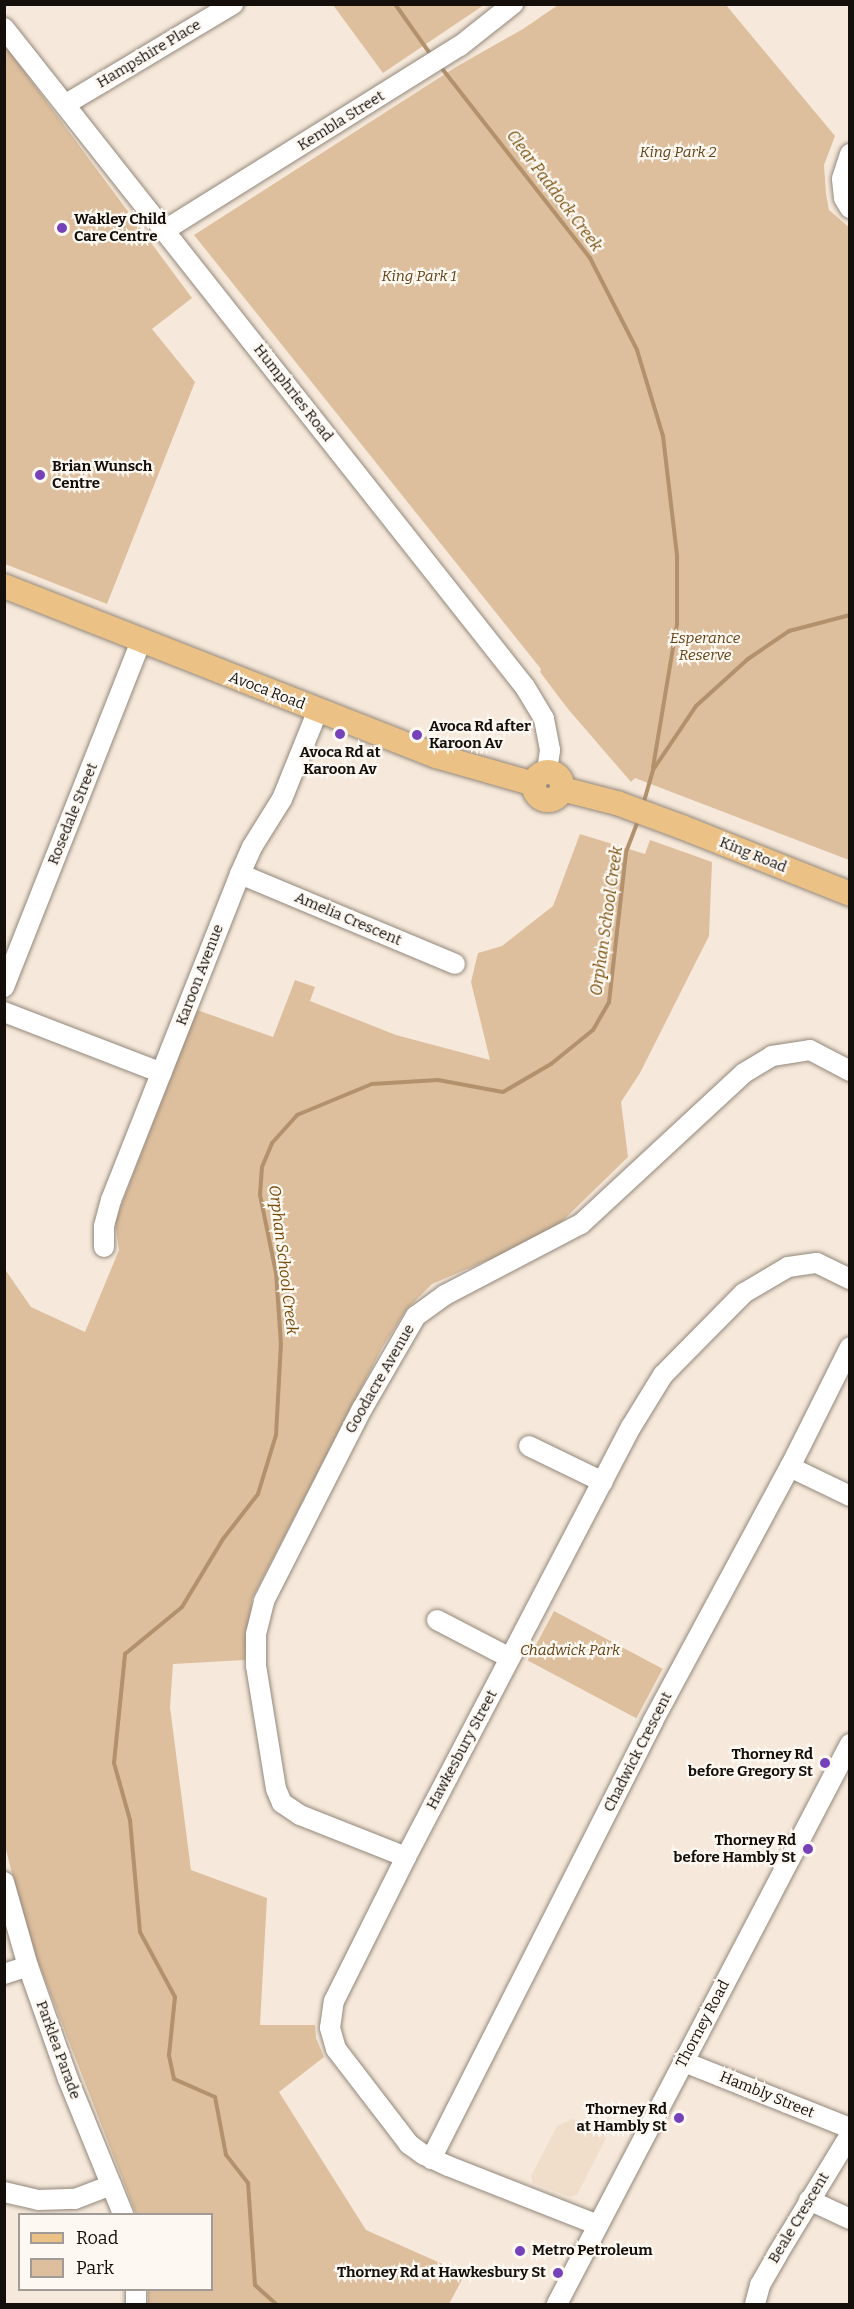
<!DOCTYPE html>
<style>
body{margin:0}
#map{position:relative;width:854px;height:2309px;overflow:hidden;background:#f6e9db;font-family:Bitter,serif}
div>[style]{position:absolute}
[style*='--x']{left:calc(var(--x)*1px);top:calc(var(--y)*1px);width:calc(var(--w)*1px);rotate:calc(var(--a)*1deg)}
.built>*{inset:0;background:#f0deca}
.green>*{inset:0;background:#ddbf9e;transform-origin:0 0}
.stream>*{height:4px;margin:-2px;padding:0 2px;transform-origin:2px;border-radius:2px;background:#b2916c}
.roads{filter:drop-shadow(0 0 2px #93887b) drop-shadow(0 0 2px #93887b)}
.minor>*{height:20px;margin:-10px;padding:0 10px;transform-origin:10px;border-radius:10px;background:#fff}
.major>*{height:24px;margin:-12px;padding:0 12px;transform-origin:12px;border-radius:12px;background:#ecc186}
.major>.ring{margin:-12px;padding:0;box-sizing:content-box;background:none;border:24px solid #ecc186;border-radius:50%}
.dots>*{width:16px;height:16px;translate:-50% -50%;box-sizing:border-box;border:3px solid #fdf8f2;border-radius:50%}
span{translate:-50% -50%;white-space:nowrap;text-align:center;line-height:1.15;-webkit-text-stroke:4.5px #fdf8f2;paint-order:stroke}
.street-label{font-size:15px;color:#140f0b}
.park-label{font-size:15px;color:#634114;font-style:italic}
.poi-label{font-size:15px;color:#140f0b;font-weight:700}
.left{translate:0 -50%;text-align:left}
.right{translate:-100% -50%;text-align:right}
.water-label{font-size:16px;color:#774b07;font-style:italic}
.frame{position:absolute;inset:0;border:6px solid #140f0b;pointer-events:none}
.legend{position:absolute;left:18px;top:2213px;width:195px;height:78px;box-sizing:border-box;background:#fdf8f2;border:2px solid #a09b96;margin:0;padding:8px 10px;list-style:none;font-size:18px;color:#140f0b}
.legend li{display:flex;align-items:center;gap:12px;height:30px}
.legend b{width:30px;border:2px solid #a09b96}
</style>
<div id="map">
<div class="built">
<i style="clip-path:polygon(573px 2119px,604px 2131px,606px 2138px,577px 2195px,570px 2197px,533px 2183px,531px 2176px,557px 2126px)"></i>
</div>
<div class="green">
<i style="clip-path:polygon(333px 5px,484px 5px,383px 73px)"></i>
<i style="clip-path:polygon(558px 5px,726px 5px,835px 136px,824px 165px,826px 194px,829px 210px,850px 228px,849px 860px,635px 778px,631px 782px,568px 709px,540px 672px,541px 669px,194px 235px,456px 67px,523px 29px)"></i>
<i style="clip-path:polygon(4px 44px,192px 298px,152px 329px,195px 382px,107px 604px,5px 564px)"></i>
<i style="clip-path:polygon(580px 834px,645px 854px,650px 840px,712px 862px,709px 936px,640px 1073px,621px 1102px,628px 1157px,549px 1234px,432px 1284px,407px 1309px,382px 1348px,252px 1599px,245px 1660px,173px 1664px,170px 1707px,191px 1870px,267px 1898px,260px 2025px,315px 2025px,316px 2038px,324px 2057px,279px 2092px,366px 2230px,465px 2274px,449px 2304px,148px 2304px,148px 2290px,212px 2290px,212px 2214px,136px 2214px,28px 1936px,5px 1846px,4px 1268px,31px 1307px,85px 1332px,119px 1250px,115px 1221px,197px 1010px,273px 1037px,295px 980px,315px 987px,310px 1001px,396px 1035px,490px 1060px,471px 982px,478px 953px,502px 946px,553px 906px)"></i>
<i style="left:554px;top:1611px;width:123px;height:56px;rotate:28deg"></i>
</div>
<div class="stream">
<i style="--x:395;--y:4;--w:62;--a:54.8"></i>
<i style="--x:440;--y:66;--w:244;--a:52"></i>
<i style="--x:590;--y:258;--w:103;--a:62.9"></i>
<i style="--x:637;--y:350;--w:90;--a:73.2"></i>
<i style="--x:663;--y:436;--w:121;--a:83.3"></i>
<i style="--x:677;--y:556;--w:68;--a:90"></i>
<i style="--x:677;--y:624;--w:146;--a:99.5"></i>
<i style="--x:643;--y:805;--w:36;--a:-74"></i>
<i style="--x:653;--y:770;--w:77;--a:-56.1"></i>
<i style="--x:696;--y:706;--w:70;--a:-42.1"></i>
<i style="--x:748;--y:659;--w:50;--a:-34.3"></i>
<i style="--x:789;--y:631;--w:63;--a:-14.7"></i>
<i style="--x:276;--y:2304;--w:28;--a:-138"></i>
<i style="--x:255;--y:2285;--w:102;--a:-93.9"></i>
<i style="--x:248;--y:2183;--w:36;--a:-128"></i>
<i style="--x:226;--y:2155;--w:59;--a:-100.7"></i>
<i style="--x:215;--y:2097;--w:45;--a:-156.3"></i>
<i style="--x:174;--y:2079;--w:25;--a:-102"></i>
<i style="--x:169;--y:2055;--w:58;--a:-84.1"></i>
<i style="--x:175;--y:1997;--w:74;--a:-118.3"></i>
<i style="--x:140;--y:1932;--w:112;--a:-95.1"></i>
<i style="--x:130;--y:1820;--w:59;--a:-105.7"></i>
<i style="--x:114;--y:1763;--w:110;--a:-84.2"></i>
<i style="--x:125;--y:1654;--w:74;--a:-39.5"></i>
<i style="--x:182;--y:1607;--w:79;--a:-58.9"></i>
<i style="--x:223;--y:1539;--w:57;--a:-52.1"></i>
<i style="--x:258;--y:1494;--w:62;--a:-73"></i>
<i style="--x:276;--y:1435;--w:91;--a:-86.9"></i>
<i style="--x:281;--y:1344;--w:71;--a:-94"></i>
<i style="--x:276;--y:1273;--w:80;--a:-101.6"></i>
<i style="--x:260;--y:1195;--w:28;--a:-86"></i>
<i style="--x:262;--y:1167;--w:26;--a:-67"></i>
<i style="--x:272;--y:1143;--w:38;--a:-48"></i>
<i style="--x:297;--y:1115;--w:81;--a:-22.5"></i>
<i style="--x:372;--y:1084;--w:66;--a:-3.5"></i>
<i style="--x:438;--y:1080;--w:66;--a:10.5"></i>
<i style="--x:503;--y:1092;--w:56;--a:-30.3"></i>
<i style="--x:551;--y:1064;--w:54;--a:-39"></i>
<i style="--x:593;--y:1030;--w:32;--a:-60"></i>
<i style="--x:609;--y:1002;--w:151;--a:-83.5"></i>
<i style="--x:626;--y:852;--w:33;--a:-69"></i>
</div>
<div class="roads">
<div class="minor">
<i style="--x:4;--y:28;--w:840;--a:51.67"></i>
<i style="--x:525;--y:687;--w:37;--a:59"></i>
<i style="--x:544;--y:719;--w:32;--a:79"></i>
<i style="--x:550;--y:750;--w:22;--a:98"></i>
<i style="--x:66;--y:104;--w:195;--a:-30.9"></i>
<i style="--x:850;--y:154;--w:26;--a:108"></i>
<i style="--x:842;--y:179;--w:19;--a:84"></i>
<i style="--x:844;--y:198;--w:12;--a:59"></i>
<i style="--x:165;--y:230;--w:348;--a:-32"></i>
<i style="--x:460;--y:46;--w:68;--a:-38.4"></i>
<i style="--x:240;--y:874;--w:233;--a:22.7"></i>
<i style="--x:4;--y:987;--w:372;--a:-68.4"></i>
<i style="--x:4;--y:1012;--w:169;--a:21.1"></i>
<i style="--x:104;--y:1247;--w:21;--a:-90"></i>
<i style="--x:104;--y:1226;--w:27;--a:-75"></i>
<i style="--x:111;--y:1200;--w:351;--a:-68.4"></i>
<i style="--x:240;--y:874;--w:30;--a:-66"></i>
<i style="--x:252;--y:847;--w:57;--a:-58"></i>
<i style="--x:282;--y:799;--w:96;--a:-68"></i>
<i style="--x:529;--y:1446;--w:82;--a:25.9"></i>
<i style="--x:790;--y:1467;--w:67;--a:25.8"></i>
<i style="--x:437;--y:1620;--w:82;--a:27.5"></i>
<i style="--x:406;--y:1857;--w:114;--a:-158.4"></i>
<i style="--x:300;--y:1815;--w:22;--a:-146"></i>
<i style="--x:282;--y:1803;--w:15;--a:-113"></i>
<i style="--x:276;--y:1789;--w:125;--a:-99.2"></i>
<i style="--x:256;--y:1666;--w:32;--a:-90"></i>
<i style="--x:256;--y:1634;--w:34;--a:-76"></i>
<i style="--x:264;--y:1601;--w:216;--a:-63"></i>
<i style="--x:362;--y:1409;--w:108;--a:-59.9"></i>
<i style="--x:416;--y:1316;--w:36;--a:-36"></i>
<i style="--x:445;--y:1295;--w:153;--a:-27.6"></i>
<i style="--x:581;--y:1224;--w:222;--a:-42.8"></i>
<i style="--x:744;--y:1073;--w:33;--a:-31"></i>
<i style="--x:772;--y:1056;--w:38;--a:-9"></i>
<i style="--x:810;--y:1050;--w:45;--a:27.7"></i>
<i style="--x:4;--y:1882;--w:87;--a:74.1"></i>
<i style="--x:28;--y:1966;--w:120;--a:70.5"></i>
<i style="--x:68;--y:2079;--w:146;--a:67.8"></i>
<i style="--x:4;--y:1974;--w:25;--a:-18"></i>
<i style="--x:684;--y:2062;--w:179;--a:21.7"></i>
<i style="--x:431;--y:2159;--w:491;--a:-63.1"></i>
<i style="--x:653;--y:1721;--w:289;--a:-61.7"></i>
<i style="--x:790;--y:1467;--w:134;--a:-63.4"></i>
<i style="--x:4;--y:2192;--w:35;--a:13"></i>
<i style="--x:38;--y:2200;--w:37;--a:-2"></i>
<i style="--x:75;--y:2199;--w:39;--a:-21"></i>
<i style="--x:809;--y:2200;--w:45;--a:24.9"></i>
<i style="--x:598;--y:2225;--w:161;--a:-158.5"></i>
<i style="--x:448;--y:2166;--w:26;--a:-155"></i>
<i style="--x:424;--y:2155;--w:19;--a:-144"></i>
<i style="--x:409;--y:2144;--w:120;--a:-127.5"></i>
<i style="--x:336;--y:2049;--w:22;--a:-106"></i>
<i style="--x:330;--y:2028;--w:27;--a:-82"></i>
<i style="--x:334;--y:2001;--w:161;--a:-63.4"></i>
<i style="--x:406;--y:1857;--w:485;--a:-62.4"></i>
<i style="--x:631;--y:1427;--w:61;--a:-58.4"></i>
<i style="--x:663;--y:1375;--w:115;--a:-45.4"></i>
<i style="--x:744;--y:1293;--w:51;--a:-30.6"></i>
<i style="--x:788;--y:1267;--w:29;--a:-8"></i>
<i style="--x:817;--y:1263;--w:37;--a:26"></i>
<i style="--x:136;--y:2304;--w:14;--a:-90"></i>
<i style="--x:557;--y:2304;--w:632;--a:-62.38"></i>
<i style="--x:755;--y:2304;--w:20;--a:-75"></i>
<i style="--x:760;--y:2285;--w:34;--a:-60"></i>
<i style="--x:777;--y:2255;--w:140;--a:-58.7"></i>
</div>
<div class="major">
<i style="--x:4;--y:586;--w:464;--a:21.5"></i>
<i style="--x:436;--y:756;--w:102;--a:15.9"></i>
<i class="ring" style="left:534px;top:772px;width:4px;height:4px"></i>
<i style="--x:562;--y:789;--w:57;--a:14.3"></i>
<i style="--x:617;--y:803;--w:69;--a:20.3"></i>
<i style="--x:682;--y:827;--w:181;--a:21.7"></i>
</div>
</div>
<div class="dots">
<i style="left:62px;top:228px;background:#7542b9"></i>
<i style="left:40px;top:475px;background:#7542b9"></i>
<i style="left:340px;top:734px;background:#7542b9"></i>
<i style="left:417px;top:735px;background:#7542b9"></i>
<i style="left:825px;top:1763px;background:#7542b9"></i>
<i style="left:808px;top:1849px;background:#7542b9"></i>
<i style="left:679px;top:2118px;background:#7542b9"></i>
<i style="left:520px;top:2251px;background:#7542b9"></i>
<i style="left:558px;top:2273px;background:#7542b9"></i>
</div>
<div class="street-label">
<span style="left:149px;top:54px;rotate:-31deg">Hampshire Place</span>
<span style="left:341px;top:121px;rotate:-32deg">Kembla Street</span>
<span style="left:293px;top:393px;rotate:52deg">Humphries Road</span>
<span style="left:267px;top:691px;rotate:21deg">Avoca Road</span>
<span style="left:73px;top:814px;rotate:-68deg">Rosedale Street</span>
<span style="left:753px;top:855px;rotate:22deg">King Road</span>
<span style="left:348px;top:919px;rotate:23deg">Amelia Crescent</span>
<span style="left:200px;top:975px;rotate:-69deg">Karoon Avenue</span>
<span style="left:380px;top:1379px;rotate:-60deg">Goodacre Avenue</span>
<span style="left:462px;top:1750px;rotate:-62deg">Hawkesbury Street</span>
<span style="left:638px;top:1752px;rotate:-63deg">Chadwick Crescent</span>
<span style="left:703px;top:2024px;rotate:-62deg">Thorney Road</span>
<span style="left:58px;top:2050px;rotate:70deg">Parklea Parade</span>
<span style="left:767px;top:2095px;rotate:22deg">Hambly Street</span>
<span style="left:799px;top:2218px;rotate:-59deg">Beale Crescent</span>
</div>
<div class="park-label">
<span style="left:678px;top:153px">King Park 2</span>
<span style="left:419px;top:277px">King Park 1</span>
<span style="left:705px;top:647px">Esperance<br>Reserve</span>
<span style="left:570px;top:1651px">Chadwick Park</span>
</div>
<div class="poi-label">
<span class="left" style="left:74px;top:228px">Wakley Child<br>Care Centre</span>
<span class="left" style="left:52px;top:475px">Brian Wunsch<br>Centre</span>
<span class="left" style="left:429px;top:735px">Avoca Rd after<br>Karoon Av</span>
<span style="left:340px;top:761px">Avoca Rd at<br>Karoon Av</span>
<span class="right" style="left:813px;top:1763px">Thorney Rd<br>before Gregory St</span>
<span class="right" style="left:796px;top:1849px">Thorney Rd<br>before Hambly St</span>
<span class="right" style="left:667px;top:2118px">Thorney Rd<br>at Hambly St</span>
<span class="left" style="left:532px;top:2251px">Metro Petroleum</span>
<span class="right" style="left:546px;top:2273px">Thorney Rd at Hawkesbury St</span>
</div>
<div class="water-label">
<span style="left:554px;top:191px;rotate:53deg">Clear Paddock Creek</span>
<span style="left:607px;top:921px;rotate:-82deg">Orphan School Creek</span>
<span style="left:283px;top:1260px;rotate:83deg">Orphan School Creek</span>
</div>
<div class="frame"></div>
<ul class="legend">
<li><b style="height:8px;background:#ecc186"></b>Road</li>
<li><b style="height:16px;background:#ddbf9e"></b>Park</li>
</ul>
</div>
